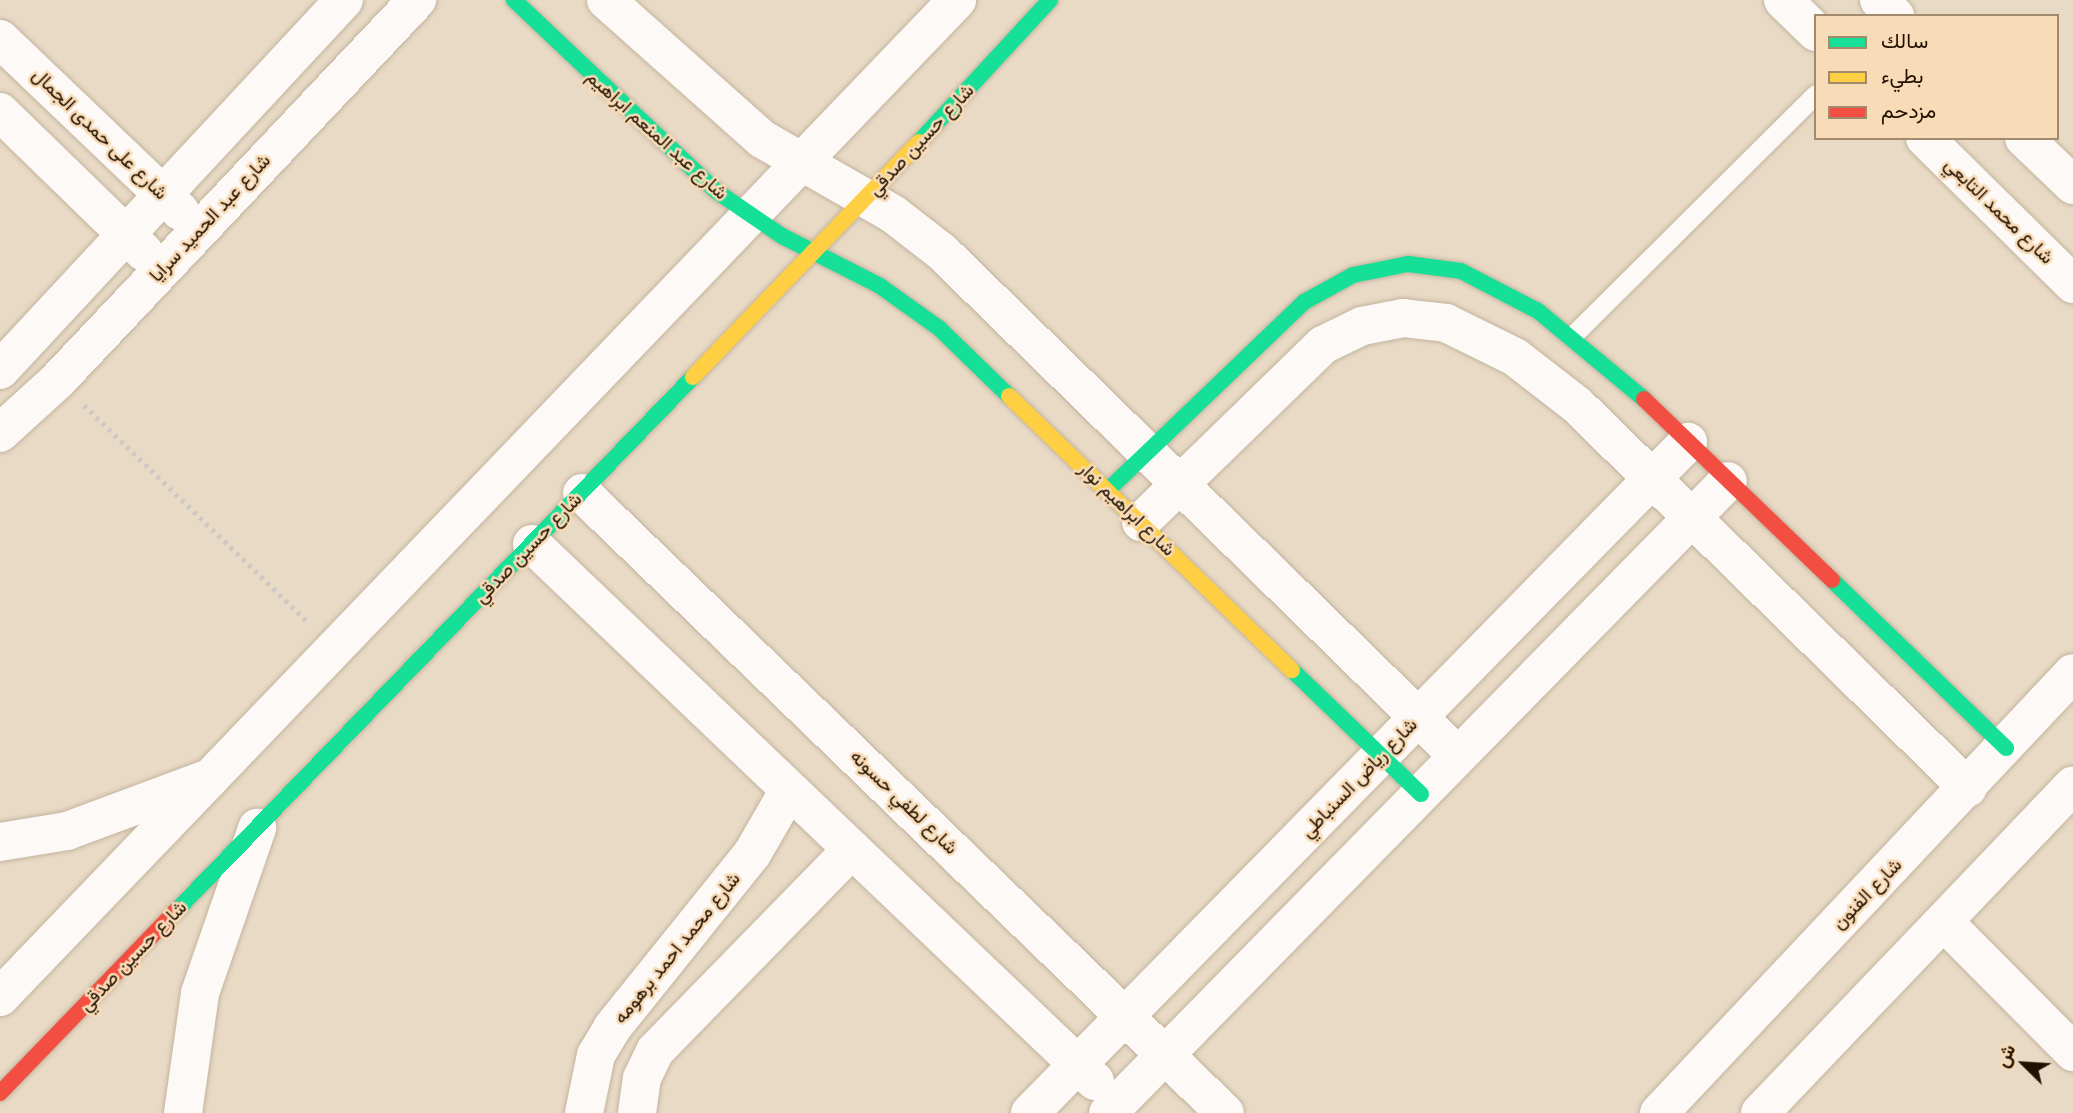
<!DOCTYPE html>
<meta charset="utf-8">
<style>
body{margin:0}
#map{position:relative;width:2073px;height:1113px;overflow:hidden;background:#e9dac6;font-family:"Open Sans",Vazirmatn,sans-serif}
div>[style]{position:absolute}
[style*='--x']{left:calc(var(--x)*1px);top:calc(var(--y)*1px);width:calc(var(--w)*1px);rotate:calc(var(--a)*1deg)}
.path>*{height:4.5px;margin-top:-2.25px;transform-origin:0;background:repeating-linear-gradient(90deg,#cdc8c2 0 3.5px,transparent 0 8.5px)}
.roads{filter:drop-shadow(0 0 2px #c3b49e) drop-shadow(0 0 2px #c3b49e)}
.lane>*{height:19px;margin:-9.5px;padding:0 9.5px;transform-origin:9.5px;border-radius:9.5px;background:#fcf9f6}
.street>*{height:38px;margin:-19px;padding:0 19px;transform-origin:19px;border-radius:19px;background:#fcf9f6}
.fast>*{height:16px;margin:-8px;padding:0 8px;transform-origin:8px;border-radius:8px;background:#16e098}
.slow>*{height:16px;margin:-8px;padding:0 8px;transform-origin:8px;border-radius:8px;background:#ffcf43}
.jam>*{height:16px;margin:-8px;padding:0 8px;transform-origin:8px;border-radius:8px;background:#f24e42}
span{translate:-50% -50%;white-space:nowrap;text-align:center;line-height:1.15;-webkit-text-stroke:5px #f8dbb7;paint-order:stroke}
.street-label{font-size:19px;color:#210}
.legend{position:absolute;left:1814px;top:14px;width:245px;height:126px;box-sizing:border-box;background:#f8dbb7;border:2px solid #a28a6e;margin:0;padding:9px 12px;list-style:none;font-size:21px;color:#210}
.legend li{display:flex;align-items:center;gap:14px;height:35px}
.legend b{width:35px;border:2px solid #a28a6e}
.north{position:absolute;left:1989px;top:1029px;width:70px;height:70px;-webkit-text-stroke:5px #f8dbb7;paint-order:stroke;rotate:294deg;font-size:19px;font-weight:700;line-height:28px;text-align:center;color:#210}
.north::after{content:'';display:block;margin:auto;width:24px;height:32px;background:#210;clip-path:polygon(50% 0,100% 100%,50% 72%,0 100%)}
</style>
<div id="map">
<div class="path">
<i style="--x:84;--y:405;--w:313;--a:44.1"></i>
</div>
<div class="roads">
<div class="lane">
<i style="--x:1573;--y:335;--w:342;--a:-44.8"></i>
</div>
<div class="street">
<i style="--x:606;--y:0;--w:209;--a:41.7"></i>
<i style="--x:762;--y:139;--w:151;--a:29.8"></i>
<i style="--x:893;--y:214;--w:62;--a:37.8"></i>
<i style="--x:942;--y:252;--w:721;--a:44.33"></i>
<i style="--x:1783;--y:0;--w:46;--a:44.1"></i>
<i style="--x:1879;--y:0;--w:23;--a:45"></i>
<i style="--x:0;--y:39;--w:249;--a:43.7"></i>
<i style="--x:0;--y:112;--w:201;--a:44.2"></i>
<i style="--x:1925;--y:138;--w:208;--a:44.6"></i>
<i style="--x:2024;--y:138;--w:68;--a:43.8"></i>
<i style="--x:0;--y:370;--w:505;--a:-47.09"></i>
<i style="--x:0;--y:433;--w:79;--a:-42.4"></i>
<i style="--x:58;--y:380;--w:523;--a:-46.63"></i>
<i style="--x:582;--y:493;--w:893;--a:43.96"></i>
<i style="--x:1141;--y:522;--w:254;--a:-44.2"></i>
<i style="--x:1323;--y:345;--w:43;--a:-26"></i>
<i style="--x:1362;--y:326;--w:42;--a:-11"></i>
<i style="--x:1403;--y:318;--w:43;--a:6.6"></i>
<i style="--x:1446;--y:323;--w:77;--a:26.2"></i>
<i style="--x:1515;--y:357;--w:78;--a:37.7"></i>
<i style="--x:1577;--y:405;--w:547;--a:44.41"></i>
<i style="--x:532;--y:544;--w:778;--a:43.65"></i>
<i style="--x:0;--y:842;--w:68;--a:-9.3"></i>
<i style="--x:67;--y:831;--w:146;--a:-20.4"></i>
<i style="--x:1945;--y:923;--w:182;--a:45.2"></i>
<i style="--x:0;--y:997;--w:1382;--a:-46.17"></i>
<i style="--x:183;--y:1113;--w:121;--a:-81.9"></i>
<i style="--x:200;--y:993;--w:175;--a:-70.9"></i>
<i style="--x:584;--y:1113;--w:59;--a:-78.3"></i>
<i style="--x:596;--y:1055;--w:31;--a:-59"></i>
<i style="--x:612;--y:1028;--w:223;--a:-51.2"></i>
<i style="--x:752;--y:854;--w:74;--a:-60"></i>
<i style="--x:637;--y:1113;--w:35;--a:-82"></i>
<i style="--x:642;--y:1078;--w:30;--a:-64"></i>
<i style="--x:655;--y:1051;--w:282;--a:-45.7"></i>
<i style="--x:1030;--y:1113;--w:940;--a:-45.56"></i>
<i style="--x:1108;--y:1113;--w:885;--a:-45.55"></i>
<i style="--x:1659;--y:1113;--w:604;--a:-46.74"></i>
<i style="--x:1760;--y:1113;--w:453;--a:-46.3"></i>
</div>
<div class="fast">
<i style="--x:514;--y:0;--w:278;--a:43.4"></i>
<i style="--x:716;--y:191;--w:80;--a:34.3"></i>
<i style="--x:782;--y:236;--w:110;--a:27"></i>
<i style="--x:880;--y:286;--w:74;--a:35.6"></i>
<i style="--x:940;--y:329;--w:96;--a:44.2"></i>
<i style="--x:919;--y:142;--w:193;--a:-47.3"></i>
<i style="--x:1108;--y:490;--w:272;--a:-43.8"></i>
<i style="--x:1304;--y:302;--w:56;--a:-28.9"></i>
<i style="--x:1353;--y:275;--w:56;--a:-11.3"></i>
<i style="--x:1408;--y:264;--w:53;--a:7.5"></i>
<i style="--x:1461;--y:271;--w:87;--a:27.5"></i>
<i style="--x:1538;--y:311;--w:138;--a:39.7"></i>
<i style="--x:1832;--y:580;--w:242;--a:44"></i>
<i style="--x:1292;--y:670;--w:179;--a:43.9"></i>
<i style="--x:177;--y:910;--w:742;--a:-45.93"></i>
</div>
<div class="slow">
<i style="--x:693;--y:377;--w:326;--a:-46.1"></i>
<i style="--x:1009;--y:396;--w:394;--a:44.1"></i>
</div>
<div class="jam">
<i style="--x:1644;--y:399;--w:261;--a:43.9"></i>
<i style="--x:0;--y:1093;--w:255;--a:-46"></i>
</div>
</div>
<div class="street-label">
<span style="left:100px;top:134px;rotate:44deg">شارع على حمدى الجمال</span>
<span style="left:657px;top:135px;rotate:42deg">شارع عبد المنعم ابراهيم</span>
<span style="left:921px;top:140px;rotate:-47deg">شارع حسين صدقي</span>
<span style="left:1999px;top:211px;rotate:44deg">شارع محمد التابعي</span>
<span style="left:210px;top:218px;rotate:-47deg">شارع عبد الحميد سرايا</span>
<span style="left:1127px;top:509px;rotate:44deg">شارع ابراهيم نوار</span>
<span style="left:528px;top:548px;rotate:-46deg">شارع حسين صدقي</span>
<span style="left:1359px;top:778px;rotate:-46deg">شارع رياض السنباطي</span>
<span style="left:904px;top:802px;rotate:44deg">شارع لطفي حسونه</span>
<span style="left:1867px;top:894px;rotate:-46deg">شارع الفنون</span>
<span style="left:677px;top:948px;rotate:-51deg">شارع محمد احمد برهومه</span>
<span style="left:133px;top:956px;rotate:-46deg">شارع حسين صدقي</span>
</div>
<ul class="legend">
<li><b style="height:9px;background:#16e098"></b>سالك</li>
<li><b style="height:9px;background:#ffcf43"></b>بطيء</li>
<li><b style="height:9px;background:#f24e42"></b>مزدحم</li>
</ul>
<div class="north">ش</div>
</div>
